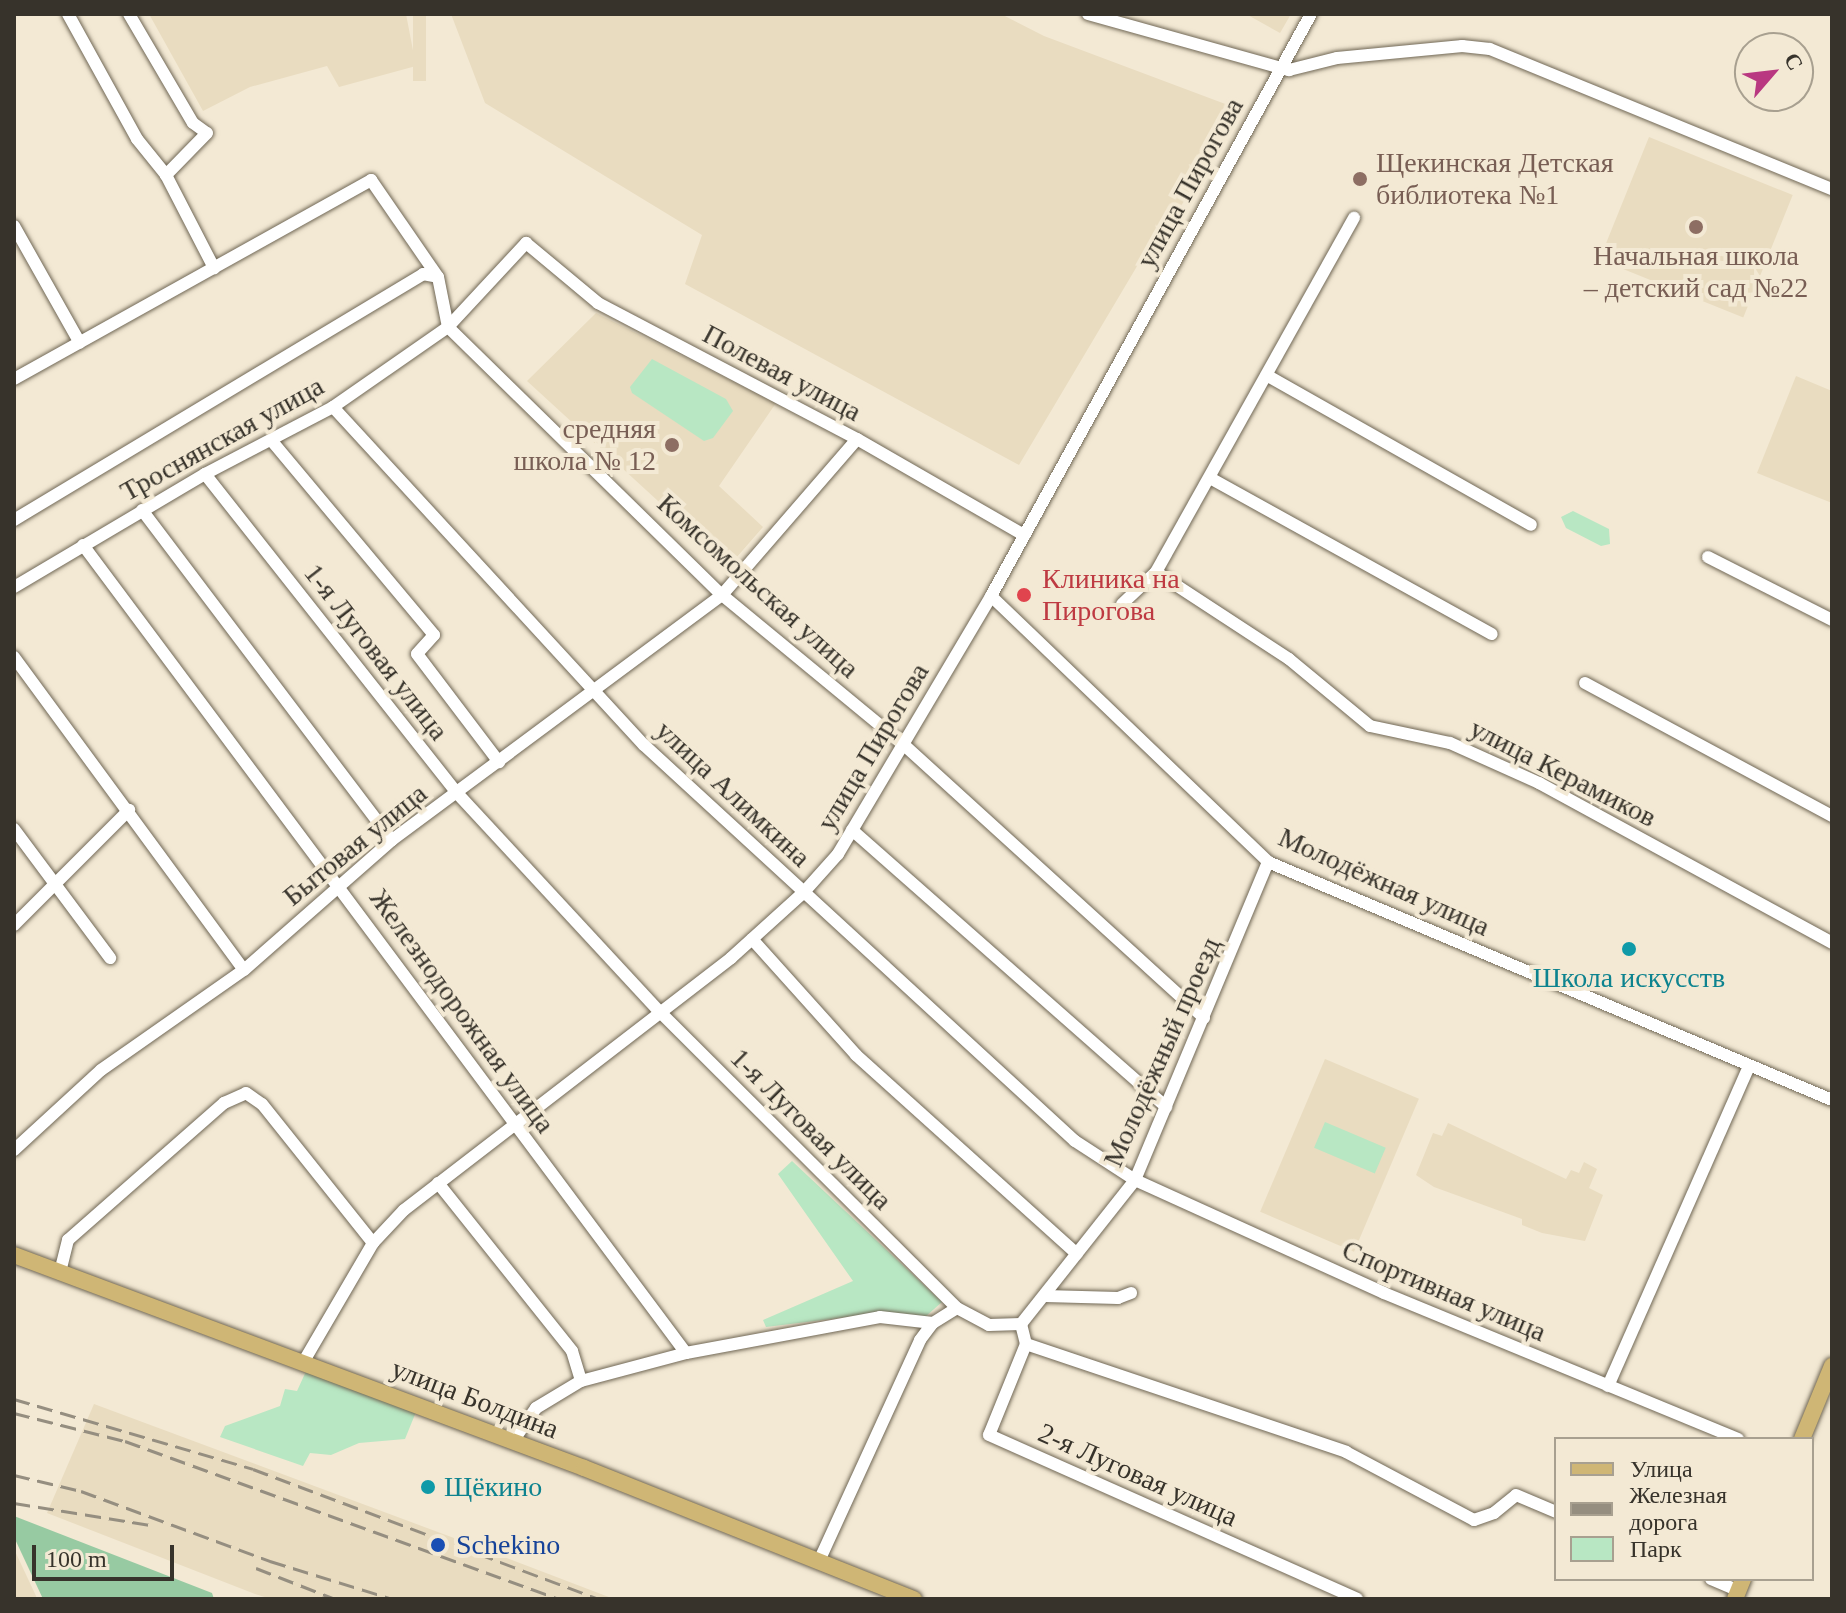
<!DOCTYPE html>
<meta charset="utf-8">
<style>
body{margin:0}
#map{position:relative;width:1846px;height:1613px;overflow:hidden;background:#f3e9d4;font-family:Georgia,serif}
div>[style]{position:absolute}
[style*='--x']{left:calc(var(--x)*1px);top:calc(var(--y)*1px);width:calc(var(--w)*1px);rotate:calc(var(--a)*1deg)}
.built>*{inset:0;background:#e9dcc0;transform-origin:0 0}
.green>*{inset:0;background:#b8e7c3;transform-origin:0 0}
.forest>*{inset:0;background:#97caa2}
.roads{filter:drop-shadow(0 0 2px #706755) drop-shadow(0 0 2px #706755)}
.minor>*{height:12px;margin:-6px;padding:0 6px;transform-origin:6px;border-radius:6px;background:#fff}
.major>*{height:16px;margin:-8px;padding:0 8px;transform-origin:8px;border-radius:8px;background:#cfb675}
.rail>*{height:3px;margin-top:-1.5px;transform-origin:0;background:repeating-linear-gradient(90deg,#958e80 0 16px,transparent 0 24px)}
.dots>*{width:22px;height:22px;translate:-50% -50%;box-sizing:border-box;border:4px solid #f3e9d4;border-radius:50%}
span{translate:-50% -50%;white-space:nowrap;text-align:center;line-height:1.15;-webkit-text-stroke:8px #f3e9d4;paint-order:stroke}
.education-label{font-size:28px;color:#785e54}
.left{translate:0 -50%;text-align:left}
.right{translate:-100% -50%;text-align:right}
.street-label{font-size:28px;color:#37332b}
.health-label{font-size:28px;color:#be3a42}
.culture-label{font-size:28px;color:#0d838f}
.transit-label{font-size:28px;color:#164399}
.frame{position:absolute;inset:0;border:16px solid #37332b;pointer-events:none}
.legend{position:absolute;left:1554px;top:1437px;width:260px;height:144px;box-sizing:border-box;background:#f3e9d4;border:2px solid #a8a090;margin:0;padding:10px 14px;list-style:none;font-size:24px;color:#37332b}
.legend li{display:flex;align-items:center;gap:16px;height:40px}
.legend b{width:40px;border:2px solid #a8a090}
.north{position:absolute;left:1734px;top:32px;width:80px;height:80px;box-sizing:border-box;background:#f3e9d4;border:2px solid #a8a090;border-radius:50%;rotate:62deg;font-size:22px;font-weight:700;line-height:32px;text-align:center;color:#37332b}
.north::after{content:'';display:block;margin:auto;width:28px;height:36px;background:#b93881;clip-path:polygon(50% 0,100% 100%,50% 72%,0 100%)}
.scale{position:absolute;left:32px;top:1545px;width:142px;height:36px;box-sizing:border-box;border:4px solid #37332b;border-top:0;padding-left:10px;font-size:24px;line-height:28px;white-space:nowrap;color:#37332b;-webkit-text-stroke:6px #f3e9d4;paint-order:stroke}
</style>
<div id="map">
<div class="built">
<i style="clip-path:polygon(149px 14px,406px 14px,416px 66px,339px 87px,327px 66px,250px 87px,203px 111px)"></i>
<i style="left:413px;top:14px;width:13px;height:67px"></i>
<i style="clip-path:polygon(451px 14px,1001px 14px,1044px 36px,1236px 108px,1175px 217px,1168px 214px,1019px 465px,685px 284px,702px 235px,485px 103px)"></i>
<i style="clip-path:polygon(1246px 14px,1291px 14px,1280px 33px)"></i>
<i style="left:1649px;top:137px;width:155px;height:132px;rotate:22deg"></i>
<i style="clip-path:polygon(596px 313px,776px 403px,719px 486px,763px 527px,729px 566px,527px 381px)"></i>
<i style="clip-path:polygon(1796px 376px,1832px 391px,1832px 503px,1757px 473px)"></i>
<i style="left:1325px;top:1059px;width:102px;height:166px;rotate:23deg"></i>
<i style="clip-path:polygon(1448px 1123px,1566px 1179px,1571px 1170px,1579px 1173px,1584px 1162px,1597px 1169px,1589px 1188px,1603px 1195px,1585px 1241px,1542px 1233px,1522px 1225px,1522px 1219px,1434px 1187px,1416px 1175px,1433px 1133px,1442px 1136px)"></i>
<i style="clip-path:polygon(94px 1404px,462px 1541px,614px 1599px,271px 1599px,255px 1594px,47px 1513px)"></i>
<i style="clip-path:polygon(14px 1549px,36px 1596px,37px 1599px,14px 1599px)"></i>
</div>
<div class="green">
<i style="clip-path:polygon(652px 359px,726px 399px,733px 411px,713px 438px,704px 441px,632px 393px,630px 387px)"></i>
<i style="clip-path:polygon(1573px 511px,1609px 529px,1610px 544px,1601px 546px,1566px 528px,1561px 517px)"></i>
<i style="left:1325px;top:1122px;width:66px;height:28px;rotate:23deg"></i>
<i style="clip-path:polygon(792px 1161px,942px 1302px,925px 1317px,880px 1313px,766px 1327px,763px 1320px,853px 1281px,778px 1174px)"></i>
<i style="clip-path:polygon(308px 1367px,418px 1407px,405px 1439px,359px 1443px,331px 1455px,310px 1453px,303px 1466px,220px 1437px,225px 1426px,280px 1406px,285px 1389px,297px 1391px)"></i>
</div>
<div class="forest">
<i style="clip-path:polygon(14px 1516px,212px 1593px,214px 1599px,43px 1599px,14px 1537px)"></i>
</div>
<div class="roads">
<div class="minor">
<i style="--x:68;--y:14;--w:143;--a:61.1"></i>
<i style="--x:137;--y:139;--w:46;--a:51.1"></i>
<i style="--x:166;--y:175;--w:105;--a:62.7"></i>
<i style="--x:129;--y:14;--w:126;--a:59.6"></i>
<i style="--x:193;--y:123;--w:17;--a:36"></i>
<i style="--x:207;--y:133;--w:59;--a:134.3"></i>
<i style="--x:1088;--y:14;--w:209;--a:15.6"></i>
<i style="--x:1289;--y:70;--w:49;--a:-14"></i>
<i style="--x:1337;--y:58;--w:126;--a:-5.5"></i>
<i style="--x:1462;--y:46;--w:28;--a:6"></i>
<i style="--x:1490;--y:49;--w:370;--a:22.3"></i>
<i style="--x:14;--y:226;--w:134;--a:60.6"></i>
<i style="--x:1268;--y:376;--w:302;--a:29.5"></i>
<i style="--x:14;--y:379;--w:409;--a:-29.1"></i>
<i style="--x:371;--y:180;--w:118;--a:55.4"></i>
<i style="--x:438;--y:277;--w:51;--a:78.7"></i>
<i style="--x:448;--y:327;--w:383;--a:44.4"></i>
<i style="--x:722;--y:595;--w:234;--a:39.5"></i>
<i style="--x:903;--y:744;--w:407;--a:42.3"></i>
<i style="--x:333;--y:407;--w:459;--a:47.4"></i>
<i style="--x:644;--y:745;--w:585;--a:42.58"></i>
<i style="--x:1075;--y:1141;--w:72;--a:33"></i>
<i style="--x:1135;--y:1180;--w:273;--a:24.4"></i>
<i style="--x:1384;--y:1293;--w:383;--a:22.4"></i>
<i style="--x:271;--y:440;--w:254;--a:50.1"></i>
<i style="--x:434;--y:635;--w:25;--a:132"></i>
<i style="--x:417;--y:654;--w:136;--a:52.8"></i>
<i style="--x:205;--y:474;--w:407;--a:51.7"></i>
<i style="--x:457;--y:793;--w:297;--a:47.2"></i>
<i style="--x:659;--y:1011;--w:421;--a:44.9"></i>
<i style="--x:957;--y:1308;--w:36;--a:28"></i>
<i style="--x:989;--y:1325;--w:32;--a:-2"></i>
<i style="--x:1021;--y:1324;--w:21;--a:76"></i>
<i style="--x:1026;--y:1344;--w:338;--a:18.6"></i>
<i style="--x:1346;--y:1452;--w:145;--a:28"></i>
<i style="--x:1474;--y:1520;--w:21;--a:-19"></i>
<i style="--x:1494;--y:1513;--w:28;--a:-39"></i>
<i style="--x:1516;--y:1495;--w:43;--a:23"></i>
<i style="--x:1210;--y:478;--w:322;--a:29"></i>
<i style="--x:142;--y:510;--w:414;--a:52.9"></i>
<i style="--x:14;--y:520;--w:477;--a:-31"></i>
<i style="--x:423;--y:274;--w:15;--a:11"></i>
<i style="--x:83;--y:545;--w:1008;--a:53.27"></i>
<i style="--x:1708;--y:557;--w:139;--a:26.9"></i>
<i style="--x:1156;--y:572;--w:159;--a:33.2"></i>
<i style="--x:1289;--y:659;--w:105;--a:39.6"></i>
<i style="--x:1370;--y:726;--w:82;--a:12"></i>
<i style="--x:1450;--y:743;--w:98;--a:24.2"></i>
<i style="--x:1539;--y:783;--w:334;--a:28.6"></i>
<i style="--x:14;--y:587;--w:222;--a:-30.6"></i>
<i style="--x:205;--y:474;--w:144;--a:-27.6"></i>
<i style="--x:333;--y:407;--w:140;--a:-34.8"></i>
<i style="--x:448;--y:327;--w:115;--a:-47.1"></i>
<i style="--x:526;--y:243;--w:94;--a:39.8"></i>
<i style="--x:598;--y:303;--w:293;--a:27.7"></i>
<i style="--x:857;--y:439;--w:193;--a:29.9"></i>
<i style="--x:991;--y:596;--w:384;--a:43.8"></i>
<i style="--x:1268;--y:862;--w:612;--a:22.88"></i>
<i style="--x:1122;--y:604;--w:47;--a:-43.3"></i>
<i style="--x:1156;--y:572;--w:406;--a:-60.8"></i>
<i style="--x:14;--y:657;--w:388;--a:53.7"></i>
<i style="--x:1585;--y:683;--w:281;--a:28.3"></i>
<i style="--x:14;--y:829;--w:161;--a:53.3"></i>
<i style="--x:852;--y:830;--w:419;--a:41.4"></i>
<i style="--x:14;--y:925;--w:163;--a:-45"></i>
<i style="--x:752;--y:939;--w:156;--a:48.1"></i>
<i style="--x:856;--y:1055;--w:297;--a:42"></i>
<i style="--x:14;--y:1150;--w:118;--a:-42.6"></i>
<i style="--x:101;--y:1070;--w:174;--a:-35"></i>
<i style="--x:244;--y:970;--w:197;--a:-41.3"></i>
<i style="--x:392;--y:840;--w:411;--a:-36.6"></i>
<i style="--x:722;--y:595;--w:206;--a:-49.1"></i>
<i style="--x:438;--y:1183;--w:215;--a:51.4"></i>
<i style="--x:572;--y:1351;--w:31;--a:73"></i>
<i style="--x:60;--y:1272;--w:33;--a:-76"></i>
<i style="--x:68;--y:1240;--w:208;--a:-41.3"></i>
<i style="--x:224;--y:1103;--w:24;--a:-24"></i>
<i style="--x:246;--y:1093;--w:19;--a:35"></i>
<i style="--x:262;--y:1104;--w:178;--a:51.4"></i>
<i style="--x:1045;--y:1296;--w:73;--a:1.6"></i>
<i style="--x:1118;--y:1298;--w:14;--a:-21"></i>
<i style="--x:1021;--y:1324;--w:184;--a:-51.6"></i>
<i style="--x:1135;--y:1180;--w:345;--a:-67.3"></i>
<i style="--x:1026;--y:1344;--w:98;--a:112.1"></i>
<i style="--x:989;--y:1435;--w:403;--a:24"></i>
<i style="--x:304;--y:1361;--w:137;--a:-59.7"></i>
<i style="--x:373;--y:1243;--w:45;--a:-46.8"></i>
<i style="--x:404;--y:1210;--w:413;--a:-37.6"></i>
<i style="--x:731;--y:958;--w:98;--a:-42.1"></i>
<i style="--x:804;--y:892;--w:51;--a:-48.2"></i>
<i style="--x:838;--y:854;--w:300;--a:-59.3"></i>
<i style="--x:991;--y:596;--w:664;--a:-61.2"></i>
<i style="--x:1608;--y:1386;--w:350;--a:-66.2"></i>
<i style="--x:513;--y:1441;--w:40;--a:-55.1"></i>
<i style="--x:536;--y:1408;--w:52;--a:-31"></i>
<i style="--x:581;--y:1381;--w:109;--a:-14.9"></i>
<i style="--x:686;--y:1353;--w:197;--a:-10.5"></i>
<i style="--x:880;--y:1317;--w:53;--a:6.5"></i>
<i style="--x:819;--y:1561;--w:243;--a:-65.4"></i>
<i style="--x:920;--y:1340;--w:21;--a:-53"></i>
<i style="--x:933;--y:1323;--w:28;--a:-32"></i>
<i style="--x:1711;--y:1579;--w:30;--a:23"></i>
</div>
<div class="major">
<i style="--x:14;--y:1255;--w:608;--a:20.49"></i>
<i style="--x:584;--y:1468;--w:355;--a:21.7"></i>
<i style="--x:1802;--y:1439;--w:79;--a:-67.7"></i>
<i style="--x:1735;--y:1599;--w:22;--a:-68"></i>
</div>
</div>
<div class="rail">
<i style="--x:14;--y:1399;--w:249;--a:16.3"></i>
<i style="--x:253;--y:1469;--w:370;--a:20.6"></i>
<i style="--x:14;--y:1413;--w:114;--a:14.2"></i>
<i style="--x:125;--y:1441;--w:461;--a:20"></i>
<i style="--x:14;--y:1475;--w:69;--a:13.4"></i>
<i style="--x:81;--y:1491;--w:202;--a:20.3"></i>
<i style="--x:270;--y:1561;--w:129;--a:17.2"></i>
<i style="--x:14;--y:1503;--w:138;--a:9.2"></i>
<i style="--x:256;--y:1568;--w:85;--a:21.4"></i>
</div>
<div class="dots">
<i style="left:1360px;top:179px;background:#8d6e63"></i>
<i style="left:1696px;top:227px;background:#8d6e63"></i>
<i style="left:672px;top:445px;background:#8d6e63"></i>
<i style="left:1024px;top:595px;background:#e0444e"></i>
<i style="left:1629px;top:949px;background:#0f9aa8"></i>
<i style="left:428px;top:1487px;background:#0f9aa8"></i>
<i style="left:438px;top:1545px;background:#1a4fb4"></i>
</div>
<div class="education-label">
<span class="left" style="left:1376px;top:179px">Щекинская Детская<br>библиотека №1</span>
<span style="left:1696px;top:272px">Начальная школа<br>– детский сад №22</span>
<span class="right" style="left:656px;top:445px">средняя<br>школа № 12</span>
</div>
<div class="street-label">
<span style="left:1190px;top:183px;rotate:-61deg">улица Пирогова</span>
<span style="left:782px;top:373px;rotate:28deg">Полевая улица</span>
<span style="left:222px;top:439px;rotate:-29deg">Троснянская улица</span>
<span style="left:758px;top:586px;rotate:42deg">Комсомольская улица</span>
<span style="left:376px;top:652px;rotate:52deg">1-я Луговая улица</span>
<span style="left:873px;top:747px;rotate:-59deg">улица Пирогова</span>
<span style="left:1563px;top:773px;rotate:27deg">улица Керамиков</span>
<span style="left:733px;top:794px;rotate:43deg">улица Алимкина</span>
<span style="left:355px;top:845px;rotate:-39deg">Бытовая улица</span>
<span style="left:1384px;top:882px;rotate:24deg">Молодёжная улица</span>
<span style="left:462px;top:1011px;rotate:54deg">Железнодорожная улица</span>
<span style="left:1162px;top:1052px;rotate:-66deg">Молодёжный проезд</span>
<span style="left:811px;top:1129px;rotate:45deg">1-я Луговая улица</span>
<span style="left:1444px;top:1291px;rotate:23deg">Спортивная улица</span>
<span style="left:475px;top:1399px;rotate:21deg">улица Болдина</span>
<span style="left:1138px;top:1475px;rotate:24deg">2-я Луговая улица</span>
</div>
<div class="health-label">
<span class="left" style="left:1042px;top:595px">Клиника на<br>Пирогова</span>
</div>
<div class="culture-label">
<span style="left:1629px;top:978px">Школа искусств</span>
<span class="left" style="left:444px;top:1487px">Щёкино</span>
</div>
<div class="transit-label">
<span class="left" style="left:456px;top:1545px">Schekino</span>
</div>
<div class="frame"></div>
<ul class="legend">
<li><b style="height:10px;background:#cfb675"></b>Улица</li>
<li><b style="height:10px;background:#958e80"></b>Железная дорога</li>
<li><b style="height:22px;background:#b8e7c3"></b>Парк</li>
</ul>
<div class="north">С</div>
<div class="scale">100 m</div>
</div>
